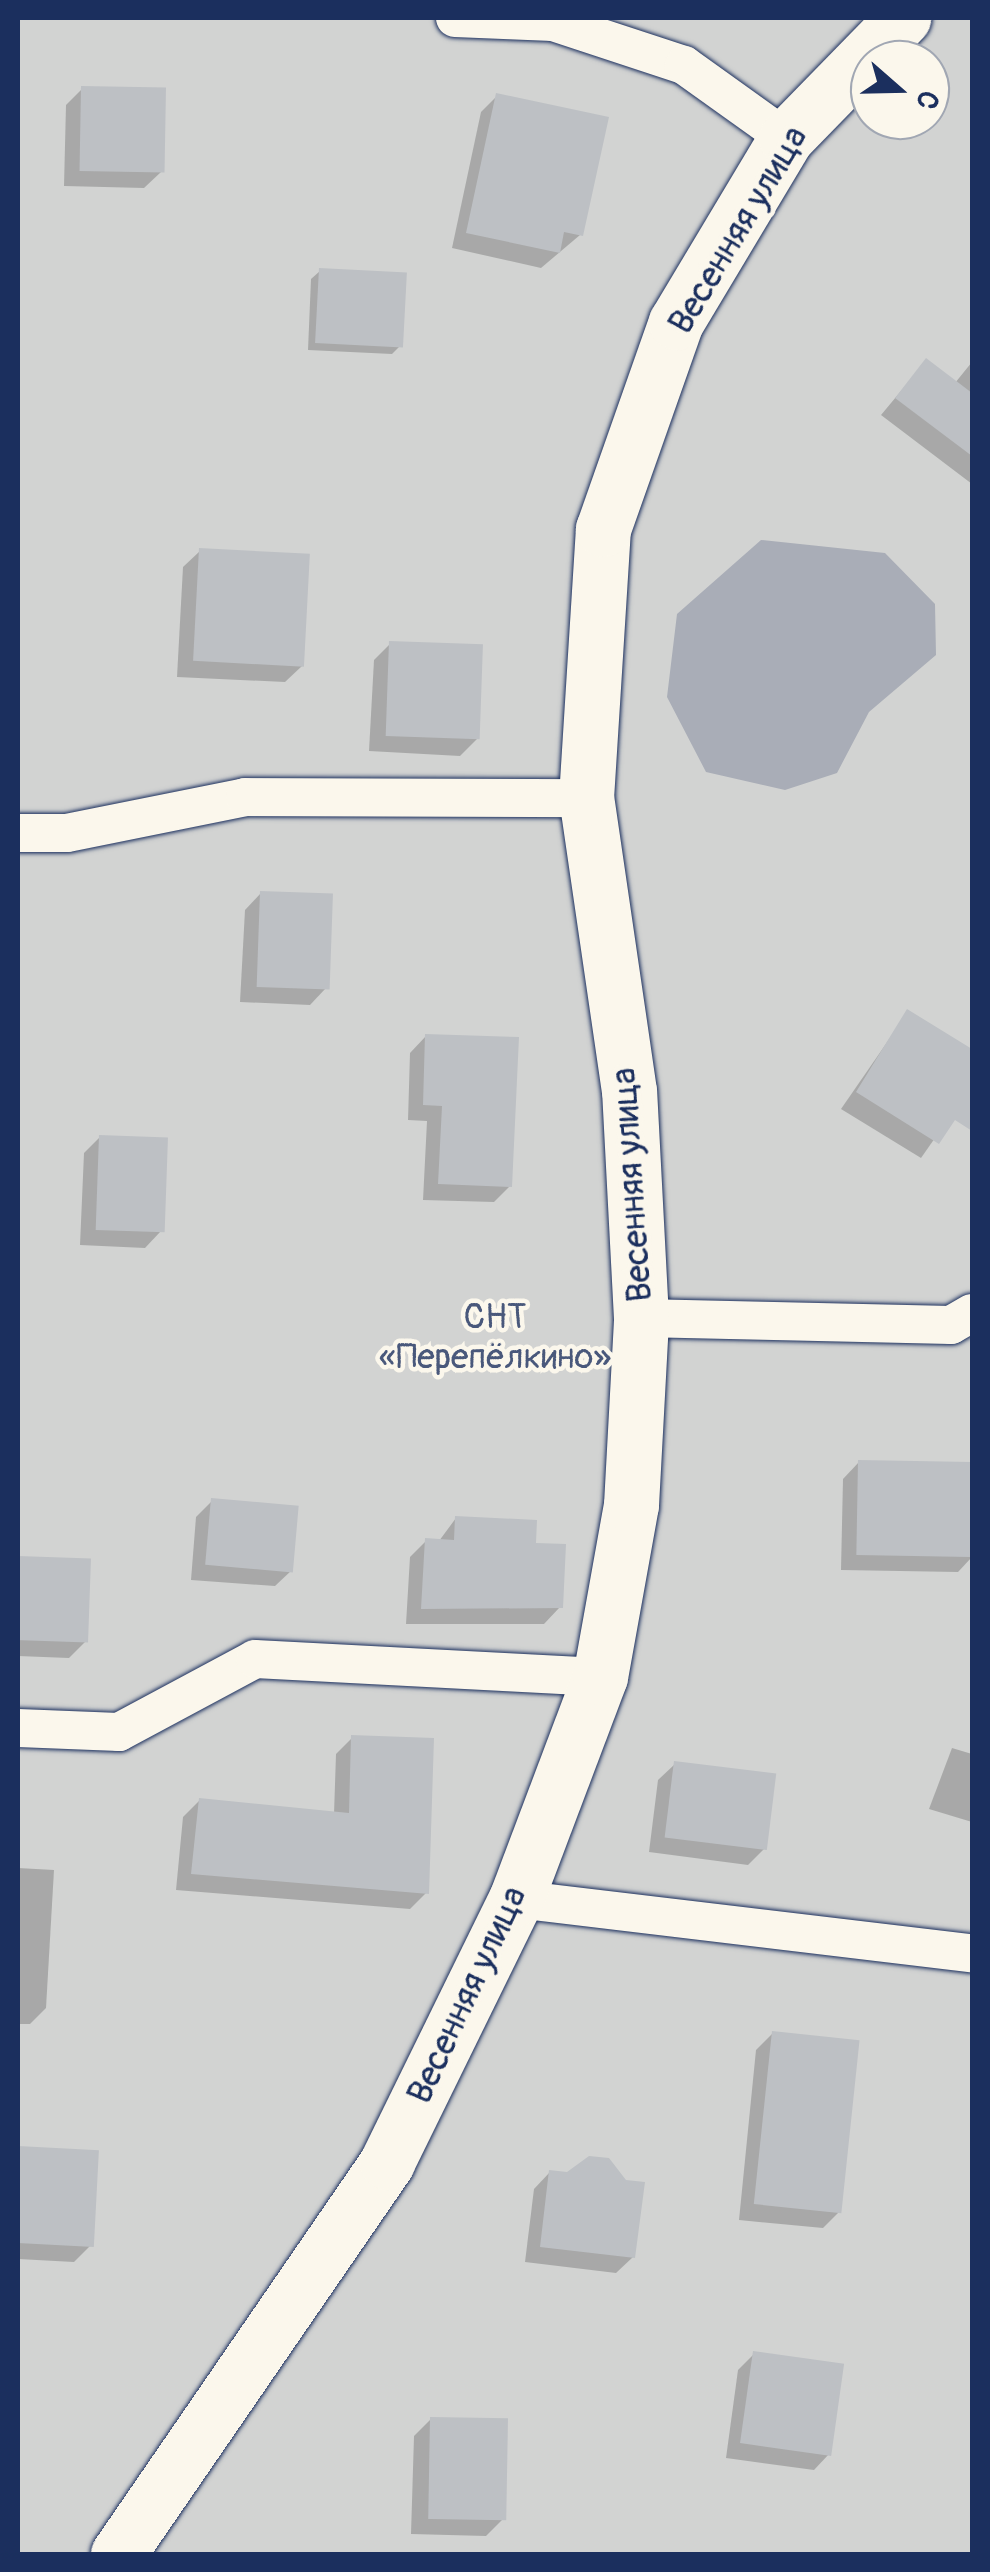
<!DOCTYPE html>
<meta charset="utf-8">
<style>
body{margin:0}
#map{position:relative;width:990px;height:2572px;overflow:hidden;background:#f2efe6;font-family:Pangolin,sans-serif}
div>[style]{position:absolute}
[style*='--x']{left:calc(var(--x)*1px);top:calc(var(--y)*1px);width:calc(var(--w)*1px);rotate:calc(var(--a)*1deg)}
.green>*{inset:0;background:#d2d3d2}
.water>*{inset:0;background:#a9adb7}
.shadow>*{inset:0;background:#0003}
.building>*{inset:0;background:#bdc0c4;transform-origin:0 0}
.roads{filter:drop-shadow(0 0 2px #1b2f5e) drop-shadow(0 0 2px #1b2f5e)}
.lane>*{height:38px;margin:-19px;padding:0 19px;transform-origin:19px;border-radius:19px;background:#fbf7ec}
.street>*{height:55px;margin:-27.5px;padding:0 27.5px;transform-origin:27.5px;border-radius:27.5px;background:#fbf7ec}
span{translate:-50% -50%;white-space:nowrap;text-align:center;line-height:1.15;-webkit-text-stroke:9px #fbf7ec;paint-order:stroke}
.street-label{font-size:35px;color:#1b2f5e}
.park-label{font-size:35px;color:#49587b}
.frame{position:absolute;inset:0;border:20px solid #1b2f5e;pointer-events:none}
.north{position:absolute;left:850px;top:40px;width:100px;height:100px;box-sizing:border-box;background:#fbf7ec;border:2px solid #a1a7b3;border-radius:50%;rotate:110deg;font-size:28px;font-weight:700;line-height:40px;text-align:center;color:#1b2f5e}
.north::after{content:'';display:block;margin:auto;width:35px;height:45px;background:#1b2f5e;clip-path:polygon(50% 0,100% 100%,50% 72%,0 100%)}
</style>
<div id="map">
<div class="green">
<i style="clip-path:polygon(evenodd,18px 18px,972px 18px,972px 2554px,18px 2554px,18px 18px,870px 60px,930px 60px,930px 120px,870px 120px,870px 60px)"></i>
</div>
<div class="water">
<i style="clip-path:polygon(761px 540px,885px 553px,935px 604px,936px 655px,869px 712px,837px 773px,785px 790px,706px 772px,667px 697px,677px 614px)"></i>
</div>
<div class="shadow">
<i style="clip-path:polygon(82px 89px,161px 172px,144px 188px,64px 186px,66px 105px)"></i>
<i style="clip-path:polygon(497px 96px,580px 235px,541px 268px,452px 248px,481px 112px)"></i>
<i style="clip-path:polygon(320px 271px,400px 346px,392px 354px,308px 350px,311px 279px)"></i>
<i style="clip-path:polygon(926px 361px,955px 383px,972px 362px,972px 484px,881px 415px)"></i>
<i style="clip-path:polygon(200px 551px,302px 666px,285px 682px,177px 677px,183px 567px)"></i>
<i style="clip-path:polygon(390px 644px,477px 739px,460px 756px,369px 751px,374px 660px)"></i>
<i style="clip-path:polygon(261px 893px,326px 988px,310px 1005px,240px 1002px,245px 910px)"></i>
<i style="clip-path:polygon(908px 1012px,972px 1052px,972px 1085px,921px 1158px,841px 1109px)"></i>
<i style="clip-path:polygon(426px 1036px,510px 1186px,494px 1202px,423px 1200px,427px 1121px,408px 1120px,410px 1053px)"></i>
<i style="clip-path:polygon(100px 1137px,161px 1231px,145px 1248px,80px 1245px,84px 1153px)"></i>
<i style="clip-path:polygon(859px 1462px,972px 1464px,972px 1557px,958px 1572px,841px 1570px,843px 1479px)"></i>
<i style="clip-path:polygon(212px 1501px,292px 1570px,275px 1586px,191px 1580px,196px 1517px)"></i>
<i style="clip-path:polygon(456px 1518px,533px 1545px,560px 1607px,544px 1624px,406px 1624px,410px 1557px,426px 1541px,439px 1541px)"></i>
<i style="clip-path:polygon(18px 1559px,88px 1561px,85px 1642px,69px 1658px,18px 1656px)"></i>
<i style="clip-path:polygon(352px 1738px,426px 1893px,410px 1909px,176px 1890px,183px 1817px,200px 1800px,334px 1814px,336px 1754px)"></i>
<i style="clip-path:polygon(952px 1748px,972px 1754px,972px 1822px,929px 1809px)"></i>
<i style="clip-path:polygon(675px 1764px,764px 1849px,748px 1865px,649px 1852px,658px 1780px)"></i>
<i style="clip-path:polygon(18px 1868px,54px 1870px,46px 2008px,30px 2024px,18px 2024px)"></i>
<i style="clip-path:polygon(773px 2033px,839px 2212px,823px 2228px,739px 2220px,756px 2050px)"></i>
<i style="clip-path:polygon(19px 2148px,90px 2246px,74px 2262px,18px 2259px)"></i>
<i style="clip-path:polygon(550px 2172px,633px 2257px,616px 2273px,525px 2262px,534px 2189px)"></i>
<i style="clip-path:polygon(754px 2354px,830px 2453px,814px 2470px,726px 2458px,738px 2370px)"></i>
<i style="clip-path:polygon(431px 2419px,502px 2520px,486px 2536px,411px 2534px,414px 2436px)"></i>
</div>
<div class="building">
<i style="left:81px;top:86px;width:85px;height:85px;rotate:1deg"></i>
<i style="clip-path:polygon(496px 93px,609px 117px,583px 236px,564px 232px,560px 253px,466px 233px)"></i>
<i style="left:319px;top:268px;width:88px;height:75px;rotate:3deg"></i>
<i style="clip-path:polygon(926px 358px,972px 393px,972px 456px,895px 398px)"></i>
<i style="left:199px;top:548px;width:111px;height:113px;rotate:3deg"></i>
<i style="left:389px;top:641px;width:94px;height:95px;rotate:2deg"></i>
<i style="left:260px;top:891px;width:73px;height:96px;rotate:2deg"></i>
<i style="clip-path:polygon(907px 1009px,972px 1049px,972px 1131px,955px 1120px,939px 1144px,856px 1092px)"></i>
<i style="clip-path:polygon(425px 1034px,519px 1037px,512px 1187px,438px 1184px,442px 1106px,423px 1105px)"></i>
<i style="left:99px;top:1135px;width:69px;height:95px;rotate:2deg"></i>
<i style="left:858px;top:1460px;width:114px;height:95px;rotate:1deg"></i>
<i style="left:211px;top:1498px;width:88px;height:67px;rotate:5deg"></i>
<i style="clip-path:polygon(455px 1516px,537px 1520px,536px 1543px,566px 1544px,563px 1608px,421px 1609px,425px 1538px,454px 1540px)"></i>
<i style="left:18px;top:1556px;width:73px;height:84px;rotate:2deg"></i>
<i style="clip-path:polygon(351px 1735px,434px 1738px,429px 1894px,191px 1874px,199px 1798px,349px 1813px)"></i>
<i style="left:674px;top:1761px;width:103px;height:77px;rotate:7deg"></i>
<i style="left:772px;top:2031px;width:88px;height:174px;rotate:6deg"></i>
<i style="left:18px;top:2146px;width:81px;height:97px;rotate:3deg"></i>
<i style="clip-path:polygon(589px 2156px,609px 2158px,626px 2180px,645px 2182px,635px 2258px,540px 2247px,549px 2170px,567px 2172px)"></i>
<i style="left:753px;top:2351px;width:92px;height:93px;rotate:8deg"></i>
<i style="left:430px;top:2417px;width:78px;height:102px;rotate:1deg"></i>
</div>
<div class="roads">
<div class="lane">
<i style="--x:455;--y:18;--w:98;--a:2.3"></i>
<i style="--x:553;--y:22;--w:138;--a:18.2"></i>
<i style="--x:684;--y:65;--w:125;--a:35.6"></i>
<i style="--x:18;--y:833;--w:49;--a:0"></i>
<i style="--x:67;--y:833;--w:182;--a:-11.4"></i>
<i style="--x:245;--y:797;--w:341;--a:0.2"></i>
<i style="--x:641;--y:1318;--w:310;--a:1.3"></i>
<i style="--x:951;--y:1325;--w:24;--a:-30"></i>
<i style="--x:18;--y:1728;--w:101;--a:2.3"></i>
<i style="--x:119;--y:1732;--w:154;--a:-28.2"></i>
<i style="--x:255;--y:1659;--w:345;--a:3"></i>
<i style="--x:516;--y:1899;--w:459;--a:6.8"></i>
</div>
<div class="street">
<i style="--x:118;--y:2554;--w:475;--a:-55.5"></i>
<i style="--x:387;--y:2162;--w:293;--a:-63.9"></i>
<i style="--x:516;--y:1899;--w:237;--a:-69.3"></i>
<i style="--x:600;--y:1677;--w:175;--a:-79.8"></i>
<i style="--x:631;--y:1505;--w:187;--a:-86.9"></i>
<i style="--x:641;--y:1318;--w:227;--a:-93"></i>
<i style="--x:629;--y:1091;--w:296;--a:-98.3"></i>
<i style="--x:586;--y:798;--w:270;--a:-86.4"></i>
<i style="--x:603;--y:529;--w:219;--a:-70.6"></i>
<i style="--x:676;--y:322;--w:214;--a:-59.1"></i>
<i style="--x:786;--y:138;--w:168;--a:-45.7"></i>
</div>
</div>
<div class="street-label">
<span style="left:738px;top:230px;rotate:-59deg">Весенняя улица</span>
<span style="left:632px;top:1185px;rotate:-94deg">Весенняя улица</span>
<span style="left:467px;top:1995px;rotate:-65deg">Весенняя улица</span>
</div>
<div class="park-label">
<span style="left:495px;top:1337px">СНТ<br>«Перепёлкино»</span>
</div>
<div class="frame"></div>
<div class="north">С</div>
</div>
